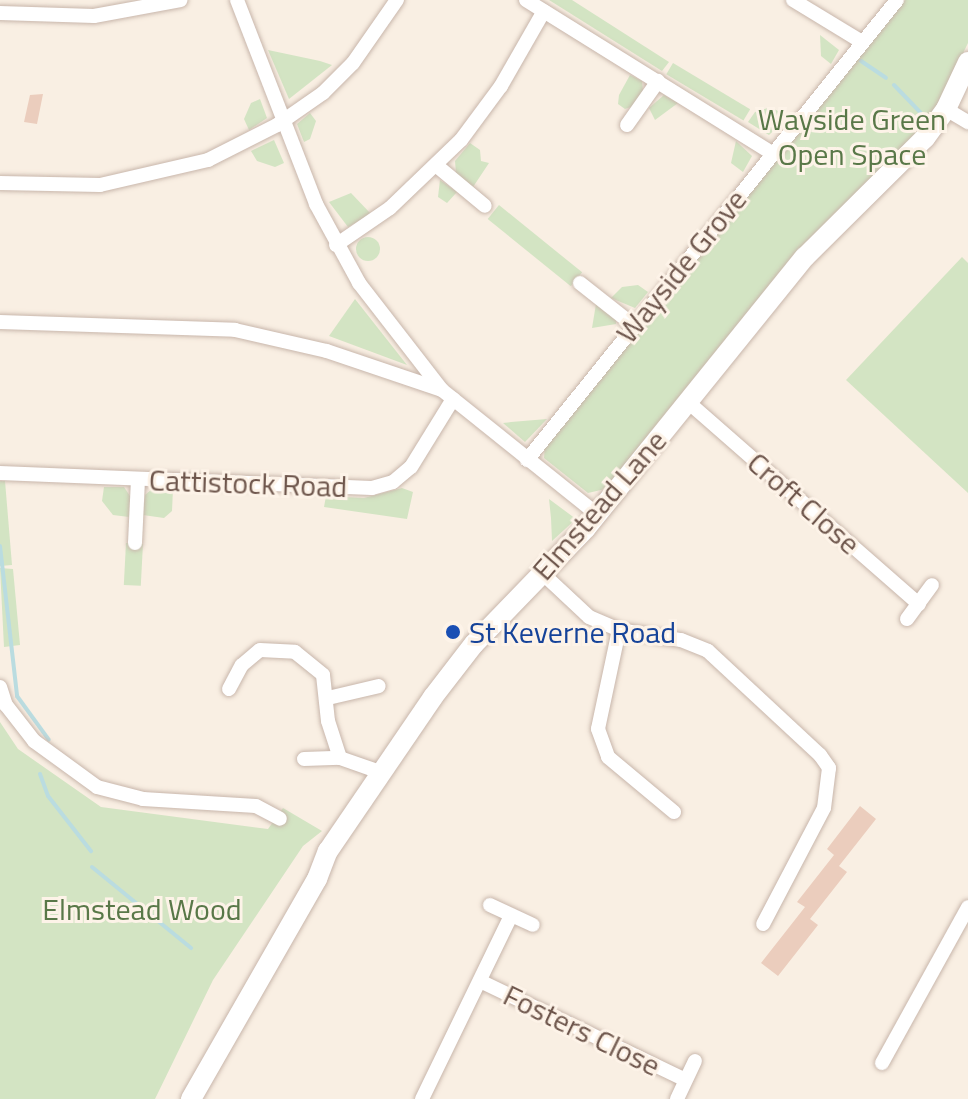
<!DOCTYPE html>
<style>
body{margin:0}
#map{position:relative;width:968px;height:1099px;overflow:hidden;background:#f9efe3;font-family:"Titillium Web",sans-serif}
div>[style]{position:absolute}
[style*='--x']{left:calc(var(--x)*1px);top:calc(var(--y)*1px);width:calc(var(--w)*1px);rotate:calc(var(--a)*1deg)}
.green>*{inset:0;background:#d3e4c3;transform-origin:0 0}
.round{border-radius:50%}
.stream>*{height:4px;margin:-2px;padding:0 2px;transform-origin:2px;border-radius:2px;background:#badce0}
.building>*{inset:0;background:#ebcdbd}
.roads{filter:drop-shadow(0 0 2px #c8b6ab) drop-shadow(0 0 2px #c8b6ab)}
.street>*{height:14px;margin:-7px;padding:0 7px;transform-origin:7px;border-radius:7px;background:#fff}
.secondary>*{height:20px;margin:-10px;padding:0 10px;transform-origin:10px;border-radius:10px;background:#fff}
.dots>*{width:22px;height:22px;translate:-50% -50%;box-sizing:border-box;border:4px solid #fdf3e8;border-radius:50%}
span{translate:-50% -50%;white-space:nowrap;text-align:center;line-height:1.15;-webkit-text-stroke:6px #fdf3e8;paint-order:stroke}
.park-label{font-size:30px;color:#597848}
.street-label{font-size:30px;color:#6e564c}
.transit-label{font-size:30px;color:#164399}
.left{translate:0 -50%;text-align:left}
</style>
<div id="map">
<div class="green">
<i style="clip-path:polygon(549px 0,572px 0,669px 62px,662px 71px)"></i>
<i style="clip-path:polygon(905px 0,968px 0,968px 43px,934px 112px,923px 117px,914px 135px,605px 489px,588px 493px,544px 458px,545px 444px)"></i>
<i style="clip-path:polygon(820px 35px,839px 50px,831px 64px,821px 56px)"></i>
<i style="clip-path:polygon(268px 50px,320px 61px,332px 65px,289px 99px)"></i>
<i style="left:673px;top:63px;width:90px;height:13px;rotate:31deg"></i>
<i style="clip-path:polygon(630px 75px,642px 81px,643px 91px,634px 106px,625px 109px,618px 104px,619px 95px)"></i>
<i style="clip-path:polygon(664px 95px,678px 103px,655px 120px,649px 108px)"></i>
<i style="clip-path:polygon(260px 99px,267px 118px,249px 130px,244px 119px,251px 103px)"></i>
<i style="clip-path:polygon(771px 107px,788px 117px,769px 135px,748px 122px,755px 112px)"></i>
<i style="clip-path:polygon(310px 113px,316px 121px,310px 139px,304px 142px,297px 124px)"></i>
<i style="clip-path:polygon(274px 140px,284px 163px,275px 167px,257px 161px,251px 151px)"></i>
<i style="clip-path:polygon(736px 141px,752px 156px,743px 172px,731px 163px)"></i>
<i style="clip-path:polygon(470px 143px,480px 150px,481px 161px,489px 163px,473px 187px,456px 173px,455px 161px)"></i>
<i style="clip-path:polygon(440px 180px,457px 192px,447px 203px,438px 197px)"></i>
<i style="clip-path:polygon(351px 193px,371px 214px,348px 227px,329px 202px)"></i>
<i style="left:499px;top:205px;width:107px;height:18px;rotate:39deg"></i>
<i class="round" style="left:356px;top:237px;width:24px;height:24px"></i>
<i style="clip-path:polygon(962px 257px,968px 263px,968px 493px,846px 380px)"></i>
<i style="clip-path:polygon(638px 285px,648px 292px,635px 308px,611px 298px,622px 287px)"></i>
<i style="clip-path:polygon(355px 299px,407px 365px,329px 336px)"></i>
<i style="clip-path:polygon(596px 304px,616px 319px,616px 324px,592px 328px)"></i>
<i style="clip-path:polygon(547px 419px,525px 442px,503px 423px,511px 422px)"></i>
<i style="clip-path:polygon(0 481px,5px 481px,12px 565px,0 566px)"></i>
<i style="clip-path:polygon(104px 487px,124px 487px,130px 496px,129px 517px,113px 515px,102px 501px)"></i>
<i style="clip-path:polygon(402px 488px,413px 492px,407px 519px,324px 507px,326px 496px,364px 498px)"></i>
<i style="clip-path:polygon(152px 489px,173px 489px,172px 511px,164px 518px,143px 515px,145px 495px)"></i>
<i style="clip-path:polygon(549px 499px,576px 519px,552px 541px,551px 518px)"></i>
<i style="left:126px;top:543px;width:17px;height:42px;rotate:3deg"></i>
<i style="clip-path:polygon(0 568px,13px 569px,20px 645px,4px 647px)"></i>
<i style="clip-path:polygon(0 722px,18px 749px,101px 807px,268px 829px,283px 808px,322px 831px,303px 846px,213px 980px,155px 1099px,0 1099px)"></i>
</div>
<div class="stream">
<i style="--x:861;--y:61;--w:30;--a:34"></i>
<i style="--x:894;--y:85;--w:40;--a:46"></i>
<i style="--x:0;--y:546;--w:151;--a:83.5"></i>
<i style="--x:17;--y:696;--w:54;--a:54"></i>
<i style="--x:40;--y:774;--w:23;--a:70"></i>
<i style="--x:48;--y:796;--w:70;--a:52"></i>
<i style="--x:92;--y:867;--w:128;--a:39.3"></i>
</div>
<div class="building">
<i style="clip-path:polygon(43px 94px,37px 124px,24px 122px,30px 95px)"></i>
<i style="clip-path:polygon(860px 806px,876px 819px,839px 866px,847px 872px,810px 919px,818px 925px,778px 976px,761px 963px,805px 907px,797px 902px,834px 855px,827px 849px)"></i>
</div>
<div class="roads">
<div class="street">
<i style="--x:237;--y:0;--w:219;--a:68.8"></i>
<i style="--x:316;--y:204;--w:90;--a:61.4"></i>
<i style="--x:359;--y:283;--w:135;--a:52.2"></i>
<i style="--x:442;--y:390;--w:198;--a:38.7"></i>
<i style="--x:526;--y:0;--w:290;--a:31.9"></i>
<i style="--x:793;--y:0;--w:81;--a:31.3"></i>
<i style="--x:0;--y:13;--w:94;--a:1.8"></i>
<i style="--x:94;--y:16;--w:88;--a:-10.4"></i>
<i style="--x:946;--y:109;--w:26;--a:31"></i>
<i style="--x:627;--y:125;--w:54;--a:-54.8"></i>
<i style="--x:437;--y:166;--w:62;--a:39.8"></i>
<i style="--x:0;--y:183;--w:100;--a:1.1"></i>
<i style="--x:100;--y:185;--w:111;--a:-13"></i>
<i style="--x:208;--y:160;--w:77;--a:-26.9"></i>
<i style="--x:277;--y:125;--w:56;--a:-34.8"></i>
<i style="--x:323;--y:93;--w:42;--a:-45"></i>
<i style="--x:353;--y:63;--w:77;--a:-55.1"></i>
<i style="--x:336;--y:245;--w:65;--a:-34.4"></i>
<i style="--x:390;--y:208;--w:98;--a:-43.8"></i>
<i style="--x:461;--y:140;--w:67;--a:-53.5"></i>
<i style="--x:501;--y:86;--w:86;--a:-60.2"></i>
<i style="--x:580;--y:283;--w:68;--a:38.4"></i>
<i style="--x:0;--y:322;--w:235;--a:1.9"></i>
<i style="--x:235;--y:330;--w:94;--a:12.9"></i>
<i style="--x:327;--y:351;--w:121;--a:18.7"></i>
<i style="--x:688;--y:402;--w:307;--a:41.2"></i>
<i style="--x:527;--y:460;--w:590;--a:-51.19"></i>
<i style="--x:0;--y:473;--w:372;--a:2.3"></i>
<i style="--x:372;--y:488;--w:22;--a:-16"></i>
<i style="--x:393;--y:482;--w:23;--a:-40"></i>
<i style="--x:411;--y:467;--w:80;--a:-58.3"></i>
<i style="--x:135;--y:543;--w:64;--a:-87.3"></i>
<i style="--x:542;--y:573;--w:64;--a:43.1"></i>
<i style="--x:589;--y:617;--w:33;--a:23"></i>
<i style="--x:619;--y:630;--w:63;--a:9.2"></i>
<i style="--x:681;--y:640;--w:29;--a:22"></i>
<i style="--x:708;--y:651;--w:153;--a:42.9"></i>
<i style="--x:820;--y:755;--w:16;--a:55"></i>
<i style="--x:829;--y:768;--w:40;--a:97.1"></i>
<i style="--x:824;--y:808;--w:131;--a:117.7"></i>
<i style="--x:907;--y:619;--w:42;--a:-53.7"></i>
<i style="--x:619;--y:630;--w:101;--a:102"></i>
<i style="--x:598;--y:729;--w:30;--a:70"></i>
<i style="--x:608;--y:757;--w:86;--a:39.8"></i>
<i style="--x:0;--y:687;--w:19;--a:72"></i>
<i style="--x:6;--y:705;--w:46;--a:52.1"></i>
<i style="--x:34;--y:741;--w:78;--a:36.1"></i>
<i style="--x:97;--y:787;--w:48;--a:14.6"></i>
<i style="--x:143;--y:799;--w:113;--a:3.5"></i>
<i style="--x:256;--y:806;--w:27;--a:28"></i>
<i style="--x:229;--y:689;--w:27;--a:-62"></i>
<i style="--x:242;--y:665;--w:23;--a:-40"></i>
<i style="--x:260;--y:650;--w:35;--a:3"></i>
<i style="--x:295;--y:652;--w:36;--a:39"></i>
<i style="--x:323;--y:675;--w:46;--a:83.8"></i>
<i style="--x:328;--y:721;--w:39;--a:72"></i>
<i style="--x:340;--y:758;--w:42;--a:19.3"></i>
<i style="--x:328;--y:698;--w:52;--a:-13.2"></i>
<i style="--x:304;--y:759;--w:36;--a:-2"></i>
<i style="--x:490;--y:905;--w:47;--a:24.9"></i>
<i style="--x:480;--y:981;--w:226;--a:25.7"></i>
<i style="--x:882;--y:1063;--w:178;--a:-61.1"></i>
<i style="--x:422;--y:1099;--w:203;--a:-64.1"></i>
<i style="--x:677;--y:1099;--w:42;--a:-64.7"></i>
</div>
<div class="secondary">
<i style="--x:191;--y:1099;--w:254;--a:-60.2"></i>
<i style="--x:317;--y:879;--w:30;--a:-69"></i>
<i style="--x:328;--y:851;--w:186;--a:-55.7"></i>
<i style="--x:433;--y:697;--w:67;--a:-52.3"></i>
<i style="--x:474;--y:644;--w:161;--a:-46"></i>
<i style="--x:586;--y:528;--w:348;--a:-51.1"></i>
<i style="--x:805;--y:257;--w:169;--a:-44.8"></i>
<i style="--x:925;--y:138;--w:36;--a:-54"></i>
<i style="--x:946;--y:109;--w:52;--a:-64.9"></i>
</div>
</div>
<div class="dots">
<i style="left:453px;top:632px;background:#1a4fb4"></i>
</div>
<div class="park-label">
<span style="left:852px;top:136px">Wayside Green<br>Open Space</span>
<span style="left:142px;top:909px">Elmstead Wood</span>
</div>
<div class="street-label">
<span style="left:681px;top:266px;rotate:-51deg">Wayside Grove</span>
<span style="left:248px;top:483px;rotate:2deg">Cattistock Road</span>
<span style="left:804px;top:503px;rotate:41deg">Croft Close</span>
<span style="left:599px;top:505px;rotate:-49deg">Elmstead Lane</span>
<span style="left:582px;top:1030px;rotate:26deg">Fosters Close</span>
</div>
<div class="transit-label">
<span class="left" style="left:469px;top:632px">St Keverne Road</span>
</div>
</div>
